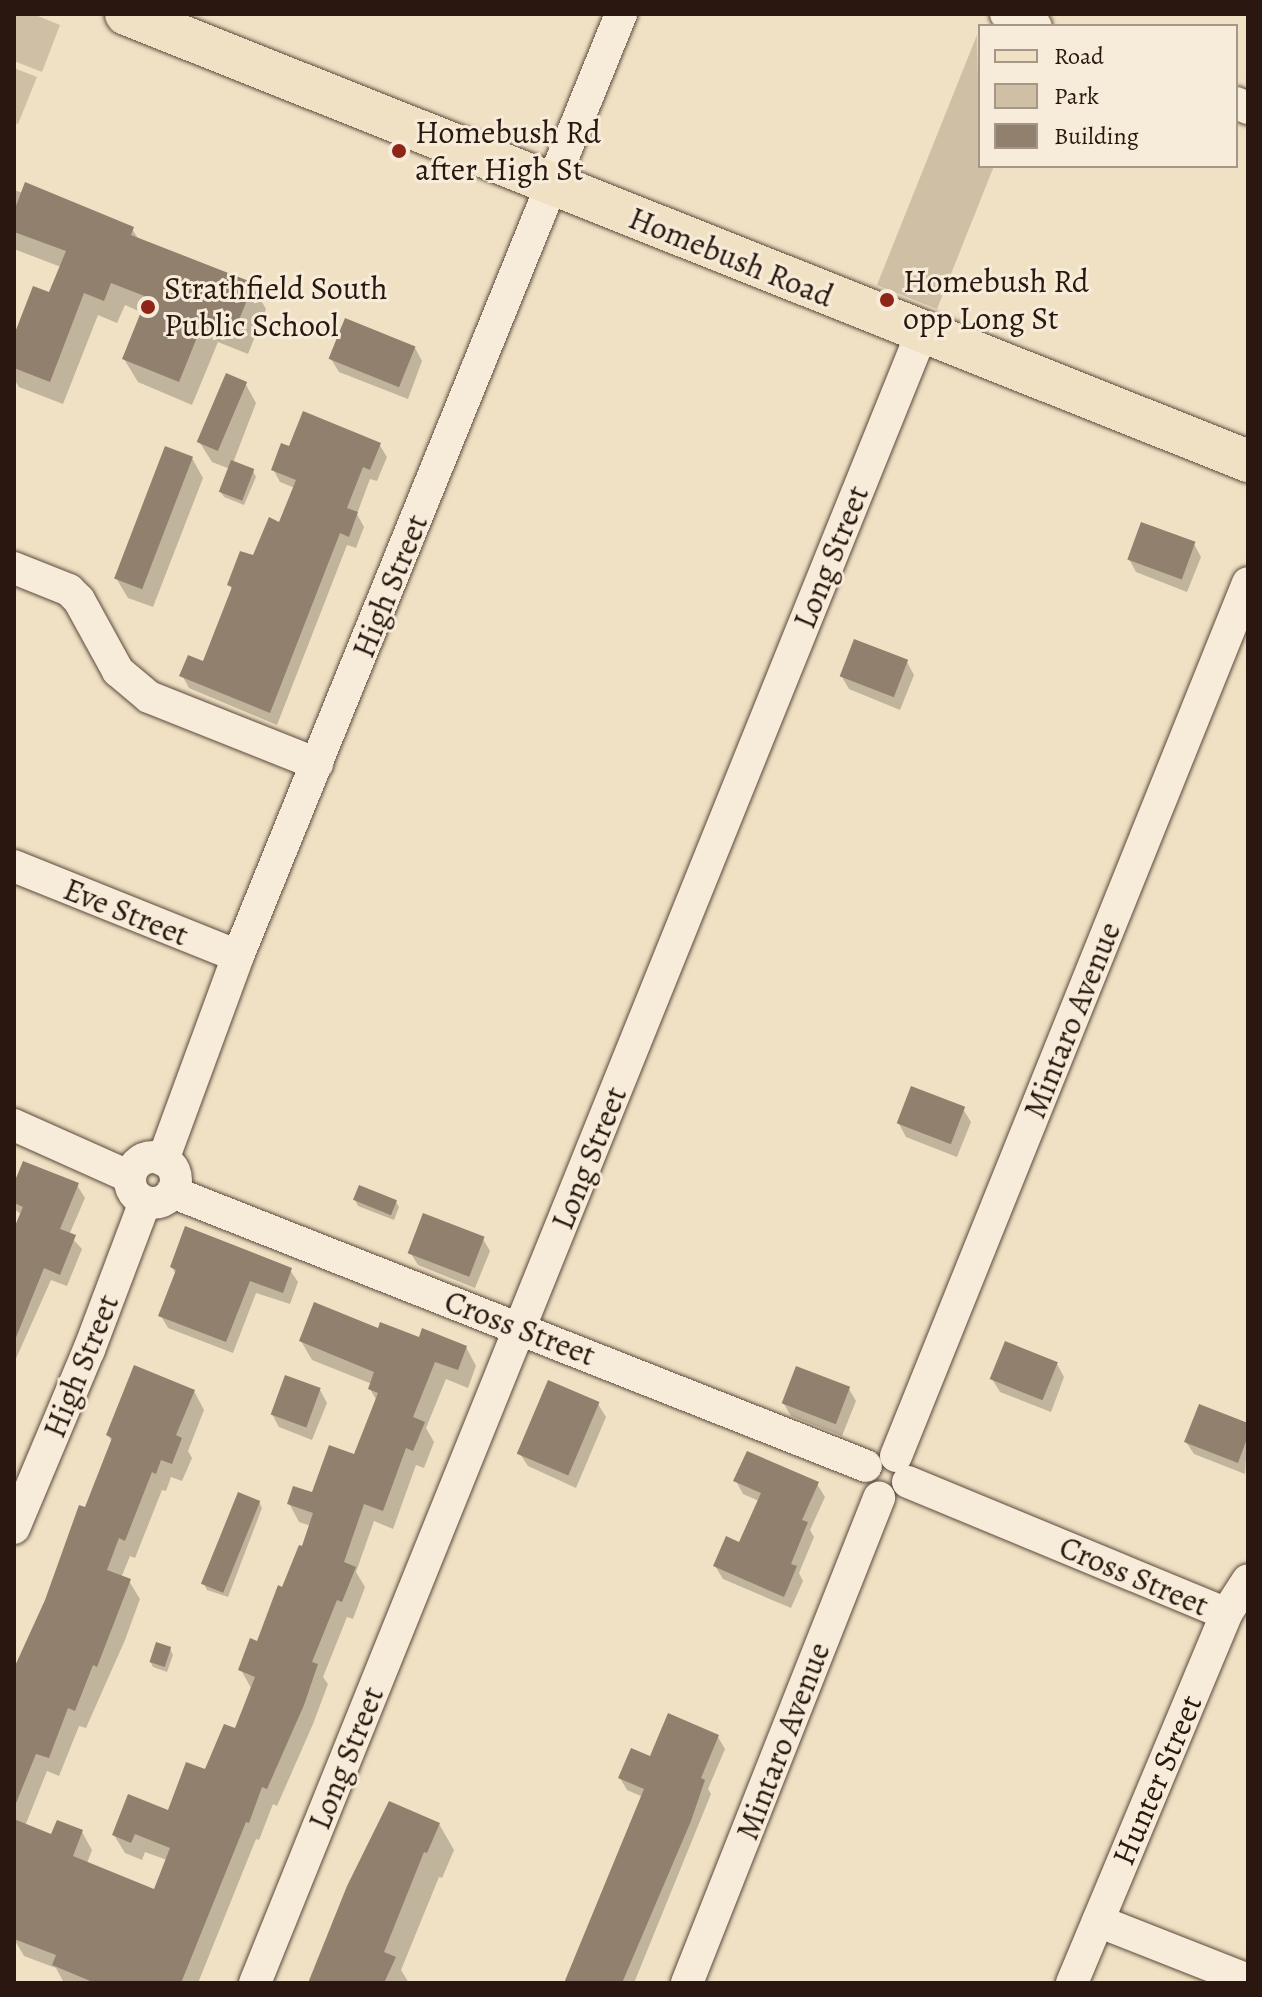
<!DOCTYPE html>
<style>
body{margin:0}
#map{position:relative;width:1262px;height:1997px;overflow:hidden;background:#f1e1c4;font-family:Alegreya,serif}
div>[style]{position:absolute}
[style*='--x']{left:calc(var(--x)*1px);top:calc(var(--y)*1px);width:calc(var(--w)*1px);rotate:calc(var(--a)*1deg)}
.green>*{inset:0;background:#cfbfa5}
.shadow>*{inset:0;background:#0003}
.building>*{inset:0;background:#91806e;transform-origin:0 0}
.roads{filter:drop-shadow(0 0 2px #5b4a3d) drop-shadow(0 0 2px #5b4a3d)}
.minor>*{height:32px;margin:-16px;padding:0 16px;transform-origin:16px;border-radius:16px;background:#f6ecd9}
.minor>.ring{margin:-16px;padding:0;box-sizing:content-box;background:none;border:32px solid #f6ecd9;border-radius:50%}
.major>*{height:42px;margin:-21px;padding:0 21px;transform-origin:21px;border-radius:21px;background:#f1e1c4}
.dots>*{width:22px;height:22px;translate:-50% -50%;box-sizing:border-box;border:4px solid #f6ecd9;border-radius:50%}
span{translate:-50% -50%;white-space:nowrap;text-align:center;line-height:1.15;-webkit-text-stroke:6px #f6ecd9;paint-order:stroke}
.poi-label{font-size:32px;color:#291710}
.left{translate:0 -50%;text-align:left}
.street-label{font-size:32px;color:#291710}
.frame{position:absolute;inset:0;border:16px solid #291710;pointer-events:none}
.legend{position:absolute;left:978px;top:24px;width:260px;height:144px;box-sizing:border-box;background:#f6ecd9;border:2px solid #a49789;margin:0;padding:10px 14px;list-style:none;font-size:24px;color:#291710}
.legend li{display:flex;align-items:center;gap:16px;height:40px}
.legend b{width:40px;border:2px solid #a49789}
</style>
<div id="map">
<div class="green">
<i style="clip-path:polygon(14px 14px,33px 14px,60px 25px,42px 72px,14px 61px)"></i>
<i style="clip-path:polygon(977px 35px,980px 166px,994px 166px,937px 309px,877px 285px)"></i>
<i style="clip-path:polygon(14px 68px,37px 77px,18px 124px,14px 123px)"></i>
</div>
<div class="shadow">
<i style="clip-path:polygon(14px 190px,132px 229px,139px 240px,252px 285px,266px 309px,248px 354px,218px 342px,192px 405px,138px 382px,124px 359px,143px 313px,125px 305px,117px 323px,98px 315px,63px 404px,19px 387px,14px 379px,14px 341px,50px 295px,61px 267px,14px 249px)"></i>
<i style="clip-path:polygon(415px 348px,422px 361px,408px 399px,339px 372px,331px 359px)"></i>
<i style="clip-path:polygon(245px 383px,256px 403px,233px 463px,253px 471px,256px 477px,244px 505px,224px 497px,220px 491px,230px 469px,212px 462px,200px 443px)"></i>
<i style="clip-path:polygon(379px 444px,387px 457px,377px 481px,370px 479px,357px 514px,364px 527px,356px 548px,347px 545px,277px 725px,189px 688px,182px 675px,204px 663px,233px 591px,229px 585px,281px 524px,295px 488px,280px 482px,273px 469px)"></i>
<i style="clip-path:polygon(192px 458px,203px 478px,153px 607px,128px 598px,116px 578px)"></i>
<i style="clip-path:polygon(1194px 544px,1201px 557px,1187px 592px,1136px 572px,1129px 559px)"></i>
<i style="clip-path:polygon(907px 662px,914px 675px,900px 710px,849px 689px,842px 677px)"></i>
<i style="clip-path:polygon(963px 1109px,971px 1122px,957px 1157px,906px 1137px,899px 1124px)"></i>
<i style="clip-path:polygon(77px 1185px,85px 1198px,69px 1235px,82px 1249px,67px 1286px,51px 1280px,14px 1363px,14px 1234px,22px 1215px,14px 1209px,14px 1188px)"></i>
<i style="clip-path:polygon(355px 1200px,396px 1202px,399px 1207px,394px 1220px,358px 1206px)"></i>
<i style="clip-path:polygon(483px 1239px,490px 1251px,475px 1288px,418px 1265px,410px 1252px)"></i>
<i style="clip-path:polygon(172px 1267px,290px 1270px,298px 1282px,290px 1304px,256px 1293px,233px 1353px,168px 1328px,161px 1316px,176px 1275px)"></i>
<i style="clip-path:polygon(379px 1330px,466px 1347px,476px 1366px,468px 1388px,446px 1379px,426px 1428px,434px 1442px,424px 1468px,416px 1465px,393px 1529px,374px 1521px,356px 1572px,365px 1587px,353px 1619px,347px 1617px,323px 1677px,328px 1684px,313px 1724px,277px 1806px,273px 1804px,259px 1840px,256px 1839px,198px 1983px,64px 1983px,56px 1968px,24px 1956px,14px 1939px,14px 1674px,86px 1510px,112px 1442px,108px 1435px,194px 1391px,204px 1410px,188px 1451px,192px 1458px,182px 1481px,171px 1477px,166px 1491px,162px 1490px,135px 1558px,130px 1556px,121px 1578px,129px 1581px,140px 1599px,125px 1640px,86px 1728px,79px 1726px,59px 1776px,47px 1771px,25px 1826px,52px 1837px,82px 1832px,92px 1850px,87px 1863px,155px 1891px,167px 1860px,145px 1852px,142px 1860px,125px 1853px,114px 1835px,169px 1812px,236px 1731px,251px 1688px,241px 1670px,258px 1643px,311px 1526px,299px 1522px,289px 1503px,313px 1495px,355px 1457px,377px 1401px,370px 1389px,372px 1384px,312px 1360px,301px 1341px)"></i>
<i style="clip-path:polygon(1057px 1364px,1064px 1377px,1051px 1412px,1000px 1392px,992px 1379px)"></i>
<i style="clip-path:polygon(849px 1389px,856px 1401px,842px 1436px,791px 1416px,784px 1404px)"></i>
<i style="clip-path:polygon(320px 1390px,327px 1403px,312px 1440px,279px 1427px,272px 1414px)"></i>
<i style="clip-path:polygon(598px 1404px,606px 1417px,576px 1488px,528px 1466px,520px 1454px)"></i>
<i style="clip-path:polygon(1248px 1425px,1245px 1474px,1194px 1454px,1186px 1442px)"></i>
<i style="clip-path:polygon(736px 1481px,817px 1484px,825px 1497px,810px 1530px,814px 1537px,799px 1573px,803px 1581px,791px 1608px,723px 1579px,715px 1566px,740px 1544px,759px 1501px,743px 1494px)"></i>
<i style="clip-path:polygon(259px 1502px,262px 1508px,228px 1597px,207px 1590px,204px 1584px)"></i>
<i style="clip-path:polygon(170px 1649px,173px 1655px,167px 1672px,153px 1667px,150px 1661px)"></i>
<i style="clip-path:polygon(718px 1737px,725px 1749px,708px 1789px,711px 1794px,634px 1983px,566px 1983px,643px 1797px,627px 1790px,620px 1778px,651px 1759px)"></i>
<i style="clip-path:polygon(439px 1824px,454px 1850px,442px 1878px,439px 1877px,401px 1970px,409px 1983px,310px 1983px)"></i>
</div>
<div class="building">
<i style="clip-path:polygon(25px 182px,134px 227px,131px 235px,254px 283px,234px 332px,204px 320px,179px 382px,122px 359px,147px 297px,111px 283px,104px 301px,84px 293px,50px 382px,14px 368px,14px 335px,33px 286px,49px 292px,66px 251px,14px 232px,14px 211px)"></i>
<i style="left:345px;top:318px;width:76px;height:44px;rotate:22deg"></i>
<i style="left:226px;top:373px;width:23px;height:75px;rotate:23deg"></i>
<i style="clip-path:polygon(303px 411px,381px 443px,370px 470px,363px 467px,347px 508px,358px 512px,349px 537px,340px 533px,270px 713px,179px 676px,188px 655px,203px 661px,232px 587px,227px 585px,240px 551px,253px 555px,269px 517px,279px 522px,296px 480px,271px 470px,281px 443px,289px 446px)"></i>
<i style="left:165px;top:446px;width:30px;height:142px;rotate:21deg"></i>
<i style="left:231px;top:460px;width:25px;height:34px;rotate:21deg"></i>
<i style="left:1141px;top:522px;width:58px;height:40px;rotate:20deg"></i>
<i style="left:854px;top:639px;width:58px;height:40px;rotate:21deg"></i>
<i style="left:911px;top:1086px;width:58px;height:40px;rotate:21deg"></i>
<i style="clip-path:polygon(23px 1161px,79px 1183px,60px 1229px,76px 1235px,60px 1275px,44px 1268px,15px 1340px,14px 1228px,23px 1207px,14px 1203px,14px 1183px)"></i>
<i style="left:359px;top:1185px;width:41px;height:16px;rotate:22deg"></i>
<i style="left:423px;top:1213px;width:66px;height:43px;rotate:21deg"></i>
<i style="clip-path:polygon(185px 1226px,292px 1268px,283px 1293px,250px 1281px,226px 1342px,158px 1316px,176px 1270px,170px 1267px)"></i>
<i style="clip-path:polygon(314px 1302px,378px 1328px,380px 1322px,419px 1337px,422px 1328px,467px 1346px,458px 1370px,435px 1362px,413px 1417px,425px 1422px,413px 1451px,406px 1448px,383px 1511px,364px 1504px,344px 1562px,356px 1567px,342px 1602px,337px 1600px,312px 1662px,318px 1664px,304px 1705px,267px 1789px,262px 1787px,249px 1823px,246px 1822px,181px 1983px,95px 1983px,52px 1965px,56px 1955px,14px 1939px,14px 1819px,51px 1834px,57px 1820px,83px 1830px,73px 1856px,154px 1889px,170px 1848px,135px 1834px,131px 1843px,112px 1835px,128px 1794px,168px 1810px,186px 1762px,205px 1769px,224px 1724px,235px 1728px,255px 1677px,238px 1670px,250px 1638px,257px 1641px,278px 1585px,282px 1587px,299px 1545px,302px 1546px,313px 1513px,287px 1504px,293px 1486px,312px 1492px,329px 1445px,354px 1454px,378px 1393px,368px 1389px,374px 1372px,299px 1341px)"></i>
<i style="left:1005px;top:1341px;width:57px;height:41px;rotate:22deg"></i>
<i style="clip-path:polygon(134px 1365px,195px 1390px,176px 1435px,182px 1438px,172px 1464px,161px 1460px,156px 1474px,152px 1472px,125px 1541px,119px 1538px,107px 1570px,131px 1579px,97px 1667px,93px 1665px,75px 1711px,68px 1708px,49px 1758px,36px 1754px,14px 1808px,14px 1668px,45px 1600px,79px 1505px,85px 1507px,112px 1438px,106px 1435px)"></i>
<i style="left:796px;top:1366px;width:58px;height:40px;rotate:21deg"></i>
<i style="left:285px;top:1375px;width:38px;height:42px;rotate:20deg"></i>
<i style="left:548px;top:1380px;width:56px;height:80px;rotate:23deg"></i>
<i style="clip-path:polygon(1199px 1404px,1248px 1423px,1248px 1436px,1238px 1463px,1184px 1442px)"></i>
<i style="clip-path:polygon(747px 1451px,819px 1482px,802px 1520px,808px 1522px,791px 1564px,797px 1566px,784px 1597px,713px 1566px,726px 1536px,739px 1542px,761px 1493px,733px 1481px)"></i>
<i style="left:238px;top:1492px;width:24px;height:99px;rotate:22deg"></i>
<i style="left:156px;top:1642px;width:16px;height:21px;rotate:18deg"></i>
<i style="clip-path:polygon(668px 1713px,719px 1735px,701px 1778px,705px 1780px,691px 1821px,622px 1983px,564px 1983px,644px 1789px,618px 1778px,631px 1748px,650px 1756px)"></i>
<i style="clip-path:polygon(389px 1801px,440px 1823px,427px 1853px,424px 1852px,384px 1952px,396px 1957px,384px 1983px,308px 1983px,347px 1886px)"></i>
</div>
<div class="roads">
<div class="minor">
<i style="--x:1006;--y:14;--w:32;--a:22"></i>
<i style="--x:1236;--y:103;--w:13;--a:23"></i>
<i style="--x:14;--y:568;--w:59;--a:21.8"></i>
<i style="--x:69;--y:590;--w:14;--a:45"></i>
<i style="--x:79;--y:600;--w:81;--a:61.2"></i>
<i style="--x:118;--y:671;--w:40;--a:40"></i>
<i style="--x:149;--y:697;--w:181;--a:21.7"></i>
<i style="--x:14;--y:866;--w:241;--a:21.9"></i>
<i style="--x:14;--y:1125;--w:127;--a:24.1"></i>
<i class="ring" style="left:130px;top:1157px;width:14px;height:14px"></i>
<i style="--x:163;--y:1160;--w:217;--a:-69.8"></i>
<i style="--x:238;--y:956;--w:1017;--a:-67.87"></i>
<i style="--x:172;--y:1192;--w:746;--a:21.54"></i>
<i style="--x:896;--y:1456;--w:941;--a:-68.04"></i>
<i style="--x:908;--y:1482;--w:344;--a:22.5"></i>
<i style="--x:14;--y:1528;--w:193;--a:-67.2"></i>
<i style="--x:89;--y:1350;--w:158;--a:-69.3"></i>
<i style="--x:1098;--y:1921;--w:161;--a:21.5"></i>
<i style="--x:255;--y:1983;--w:1781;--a:-68"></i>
<i style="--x:687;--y:1983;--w:522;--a:-68.4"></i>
<i style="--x:1072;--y:1983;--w:400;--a:-67.3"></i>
<i style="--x:1226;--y:1614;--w:40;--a:-57.1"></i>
</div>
<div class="major">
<i style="--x:126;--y:14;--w:1208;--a:21.72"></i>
</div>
</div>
<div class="dots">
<i style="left:399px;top:151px;background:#8f2418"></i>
<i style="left:887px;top:300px;background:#8f2418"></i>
<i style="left:148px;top:307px;background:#8f2418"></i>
</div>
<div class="poi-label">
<span class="left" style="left:415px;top:151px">Homebush Rd<br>after High St</span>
<span class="left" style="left:903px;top:300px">Homebush Rd<br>opp Long St</span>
<span class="left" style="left:164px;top:307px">Strathfield South<br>Public School</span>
</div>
<div class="street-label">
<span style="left:731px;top:257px;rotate:22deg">Homebush Road</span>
<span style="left:831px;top:557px;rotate:-68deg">Long Street</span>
<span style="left:390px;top:586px;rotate:-68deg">High Street</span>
<span style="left:126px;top:912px;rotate:22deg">Eve Street</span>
<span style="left:1072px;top:1020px;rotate:-68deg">Mintaro Avenue</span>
<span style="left:589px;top:1158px;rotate:-68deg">Long Street</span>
<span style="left:520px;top:1328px;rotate:21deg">Cross Street</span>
<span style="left:81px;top:1366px;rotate:-68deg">High Street</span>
<span style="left:1134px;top:1576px;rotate:23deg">Cross Street</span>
<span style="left:783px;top:1741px;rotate:-69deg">Mintaro Avenue</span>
<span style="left:346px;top:1758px;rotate:-68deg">Long Street</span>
<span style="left:1157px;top:1780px;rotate:-67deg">Hunter Street</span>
</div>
<div class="frame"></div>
<ul class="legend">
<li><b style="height:10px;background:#f1e1c4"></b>Road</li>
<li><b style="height:22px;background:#cfbfa5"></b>Park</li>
<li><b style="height:22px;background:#91806e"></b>Building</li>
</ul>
</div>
